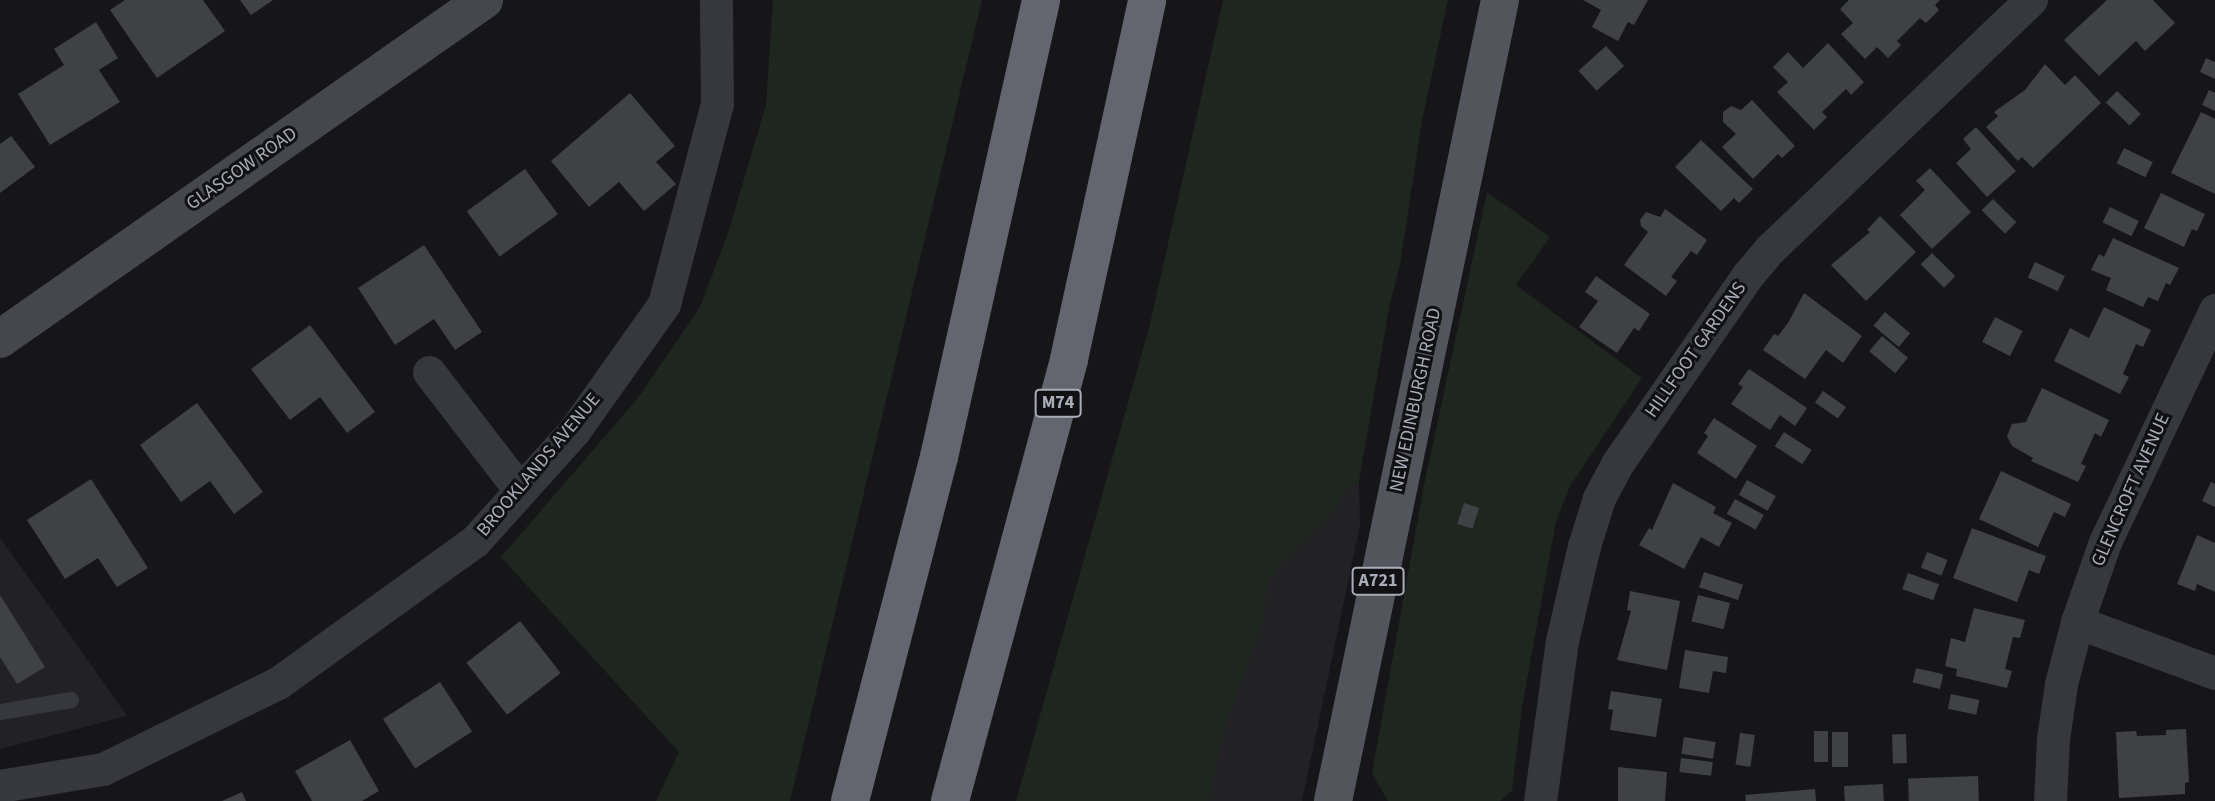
<!DOCTYPE html>
<style>
body{margin:0}
#map{position:relative;width:2215px;height:801px;overflow:hidden;background:#161618;font-family:"Source Sans 3",sans-serif}
div>[style]{position:absolute}
[style*='--x']{left:calc(var(--x)*1px);top:calc(var(--y)*1px);width:calc(var(--w)*1px);rotate:calc(var(--a)*1deg)}
.built>*{inset:0;background:#222225}
.green>*{inset:0;background:#1e261f}
.building>*{inset:0;background:#404145;transform-origin:0 0}
.lane>*{height:16px;margin:-8px;padding:0 8px;transform-origin:8px;border-radius:8px;background:#37383d}
.street>*{height:33px;margin:-16.5px;padding:0 16.5px;transform-origin:16.5px;border-radius:16.5px;background:#37383d}
.secondary>*{height:38px;margin:-19px;padding:0 19px;transform-origin:19px;border-radius:19px;background:#45474d}
.primary>*{height:38px;margin:-19px;padding:0 19px;transform-origin:19px;border-radius:19px;background:#53555c}
.highway>*{height:38px;margin:-19px;padding:0 19px;transform-origin:19px;border-radius:19px;background:#63666e}
span{translate:-50% -50%;white-space:nowrap;text-align:center;line-height:1.15;-webkit-text-stroke:6px #111113;paint-order:stroke}
.shield-label span{padding:2px 5px;background:#111113;border:2px solid;border-radius:5px;-webkit-text-stroke-width:0}
.shield-label{font-size:18px;color:#a8adb8;font-weight:700}
.street-label{font-size:19px;color:#a8adb8}
</style>
<div id="map">
<div class="built">
<i style="clip-path:polygon(1359px 481px,1360px 525px,1302px 801px,1149px 801px,1234px 533px,1345px 492px)"></i>
<i style="clip-path:polygon(0 538px,80px 649px,127px 716px,0 749px)"></i>
</div>
<div class="green">
<i style="clip-path:polygon(773px 0,982px 0,790px 801px,656px 801px,679px 752px,501px 557px,638px 398px,700px 307px,728px 233px,766px 105px)"></i>
<i style="clip-path:polygon(1223px 0,1448px 0,1422px 121px,1400px 265px,1390px 303px,1359px 481px,1345px 492px,1330px 514px,1293px 551px,1268px 581px,1262px 623px,1225px 727px,1208px 801px,1016px 801px,1149px 328px)"></i>
<i style="clip-path:polygon(1487px 192px,1550px 237px,1516px 285px,1642px 378px,1570px 486px,1556px 522px,1522px 707px,1512px 791px,1500px 801px,1388px 801px,1372px 773px,1424px 485px)"></i>
</div>
<div class="building">
<i style="clip-path:polygon(125px 0,203px 0,225px 31px,157px 78px,110px 10px)"></i>
<i style="clip-path:polygon(240px 0,273px 0,251px 15px)"></i>
<i style="clip-path:polygon(1583px 0,1648px 0,1634px 25px,1628px 22px,1618px 41px,1592px 27px,1601px 10px)"></i>
<i style="clip-path:polygon(1849px 0,1940px 0,1935px 5px,1939px 10px,1926px 23px,1920px 18px,1897px 41px,1901px 45px,1888px 58px,1877px 47px,1865px 59px,1841px 34px,1853px 23px,1840px 9px)"></i>
<i style="clip-path:polygon(2107px 0,2153px 0,2175px 23px,2145px 51px,2136px 41px,2099px 76px,2064px 40px)"></i>
<i style="clip-path:polygon(96px 22px,118px 58px,99px 70px,120px 102px,50px 145px,18px 94px,64px 65px,54px 49px)"></i>
<i style="clip-path:polygon(1828px 43px,1864px 82px,1851px 95px,1846px 89px,1822px 112px,1827px 117px,1814px 130px,1777px 92px,1788px 82px,1773px 67px,1788px 52px,1803px 68px)"></i>
<i style="left:1606px;top:46px;width:27px;height:37px;rotate:48deg"></i>
<i style="clip-path:polygon(2206px 58px,2215px 62px,2215px 79px,2200px 72px)"></i>
<i style="clip-path:polygon(2045px 64px,2065px 85px,2075px 75px,2101px 103px,2033px 168px,2022px 157px,2018px 161px,1986px 127px,1998px 116px,1994px 112px,2025px 90px)"></i>
<i style="clip-path:polygon(2209px 90px,2215px 93px,2215px 111px,2202px 105px)"></i>
<i style="left:2117px;top:91px;width:33px;height:16px;rotate:44deg"></i>
<i style="clip-path:polygon(630px 93px,675px 146px,656px 162px,676px 184px,644px 211px,619px 182px,589px 207px,551px 161px)"></i>
<i style="clip-path:polygon(1752px 100px,1795px 146px,1782px 158px,1778px 154px,1753px 179px,1722px 147px,1736px 134px,1723px 122px,1723px 112px,1731px 106px,1741px 110px)"></i>
<i style="clip-path:polygon(2201px 112px,2215px 119px,2215px 194px,2171px 173px)"></i>
<i style="clip-path:polygon(1976px 127px,2016px 171px,1987px 197px,1956px 163px,1971px 149px,1963px 139px)"></i>
<i style="clip-path:polygon(11px 136px,35px 167px,0 193px,0 144px)"></i>
<i style="clip-path:polygon(1701px 140px,1753px 189px,1739px 203px,1734px 198px,1721px 211px,1675px 167px)"></i>
<i style="left:2124px;top:148px;width:32px;height:17px;rotate:26deg"></i>
<i style="clip-path:polygon(1930px 168px,1971px 212px,1932px 249px,1900px 215px,1925px 190px,1916px 181px)"></i>
<i style="left:525px;top:169px;width:56px;height:72px;rotate:54deg"></i>
<i style="clip-path:polygon(2161px 193px,2205px 214px,2197px 231px,2192px 229px,2184px 247px,2144px 228px)"></i>
<i style="left:1993px;top:199px;width:33px;height:16px;rotate:45deg"></i>
<i style="left:2110px;top:207px;width:32px;height:17px;rotate:26deg"></i>
<i style="clip-path:polygon(1665px 209px,1707px 240px,1697px 255px,1691px 251px,1671px 277px,1677px 281px,1666px 296px,1624px 265px,1648px 232px,1641px 226px,1640px 220px,1646px 212px,1660px 217px)"></i>
<i style="clip-path:polygon(1880px 216px,1916px 252px,1866px 301px,1831px 265px,1870px 232px,1867px 230px)"></i>
<i style="clip-path:polygon(2113px 238px,2179px 268px,2170px 285px,2166px 283px,2158px 301px,2148px 297px,2143px 307px,2106px 290px,2111px 278px,2091px 270px,2099px 254px,2104px 257px)"></i>
<i style="clip-path:polygon(424px 245px,482px 332px,455px 350px,434px 319px,395px 345px,358px 288px)"></i>
<i style="left:1932px;top:253px;width:33px;height:16px;rotate:45deg"></i>
<i style="left:2035px;top:262px;width:33px;height:17px;rotate:25deg"></i>
<i style="clip-path:polygon(1596px 276px,1650px 314px,1639px 331px,1634px 328px,1617px 353px,1579px 327px,1598px 301px,1585px 292px)"></i>
<i style="clip-path:polygon(1804px 293px,1862px 336px,1843px 363px,1826px 350px,1805px 379px,1763px 350px,1774px 334px,1778px 336px,1788px 323px)"></i>
<i style="clip-path:polygon(2104px 307px,2151px 330px,2143px 347px,2136px 344px,2123px 374px,2129px 377px,2120px 394px,2054px 361px,2070px 328px,2089px 338px)"></i>
<i style="left:1885px;top:312px;width:33px;height:18px;rotate:40deg"></i>
<i style="left:1995px;top:317px;width:31px;height:28px;rotate:27deg"></i>
<i style="clip-path:polygon(310px 325px,375px 412px,347px 433px,320px 397px,290px 420px,251px 369px)"></i>
<i style="left:1882px;top:336px;width:34px;height:20px;rotate:40deg"></i>
<i style="clip-path:polygon(1749px 369px,1807px 408px,1795px 426px,1780px 415px,1770px 430px,1731px 404px,1743px 387px,1738px 384px)"></i>
<i style="clip-path:polygon(2042px 388px,2109px 420px,2101px 437px,2095px 433px,2081px 464px,2086px 466px,2078px 482px,2031px 461px,2033px 458px,2012px 446px,2007px 436px,2012px 424px,2026px 422px)"></i>
<i style="left:1823px;top:391px;width:28px;height:14px;rotate:35deg"></i>
<i style="clip-path:polygon(197px 403px,263px 492px,234px 514px,210px 481px,181px 502px,140px 445px)"></i>
<i style="clip-path:polygon(1714px 418px,1757px 446px,1736px 479px,1697px 453px,1708px 436px,1704px 433px)"></i>
<i style="left:1784px;top:432px;width:33px;height:17px;rotate:33deg"></i>
<i style="clip-path:polygon(2001px 471px,2071px 504px,2065px 517px,2054px 512px,2038px 547px,1979px 519px)"></i>
<i style="clip-path:polygon(91px 479px,148px 568px,117px 587px,98px 558px,65px 579px,27px 520px)"></i>
<i style="left:1747px;top:480px;width:33px;height:17px;rotate:29deg"></i>
<i style="clip-path:polygon(2211px 482px,2215px 484px,2215px 507px,2202px 501px)"></i>
<i style="clip-path:polygon(1673px 483px,1716px 507px,1713px 513px,1732px 523px,1719px 547px,1701px 537px,1684px 569px,1639px 545px,1649px 528px,1652px 530px)"></i>
<i style="left:1735px;top:499px;width:33px;height:17px;rotate:29deg"></i>
<i style="left:1464px;top:503px;width:16px;height:22px;rotate:18deg"></i>
<i style="clip-path:polygon(1972px 528px,2046px 556px,2039px 574px,2029px 570px,2017px 602px,1953px 578px)"></i>
<i style="clip-path:polygon(2197px 535px,2215px 543px,2215px 592px,2197px 584px,2195px 591px,2177px 584px)"></i>
<i style="left:1927px;top:552px;width:22px;height:17px;rotate:21deg"></i>
<i style="left:1704px;top:572px;width:41px;height:16px;rotate:18deg"></i>
<i style="left:1908px;top:573px;width:33px;height:17px;rotate:20deg"></i>
<i style="clip-path:polygon(1630px 591px,1680px 601px,1667px 670px,1617px 660px,1631px 611px,1627px 610px)"></i>
<i style="clip-path:polygon(0 595px,45px 667px,17px 684px,0 657px)"></i>
<i style="left:1698px;top:595px;width:33px;height:27px;rotate:14deg"></i>
<i style="clip-path:polygon(1974px 608px,2025px 620px,2020px 638px,2013px 637px,2005px 669px,2012px 671px,2007px 688px,1956px 676px,1957px 669px,1945px 666px,1951px 638px,1965px 642px)"></i>
<i style="left:520px;top:621px;width:66px;height:68px;rotate:52deg"></i>
<i style="clip-path:polygon(1685px 650px,1728px 657px,1726px 673px,1713px 671px,1709px 693px,1679px 688px)"></i>
<i style="left:1916px;top:668px;width:28px;height:15px;rotate:13deg"></i>
<i style="left:440px;top:682px;width:59px;height:68px;rotate:57deg"></i>
<i style="clip-path:polygon(1611px 691px,1662px 699px,1656px 737px,1610px 730px,1613px 710px,1608px 709px)"></i>
<i style="left:1951px;top:694px;width:29px;height:15px;rotate:12deg"></i>
<i style="clip-path:polygon(2186px 729px,2189px 782px,2185px 783px,2185px 794px,2119px 798px,2116px 732px,2136px 731px,2137px 736px,2166px 735px,2166px 730px)"></i>
<i style="left:1814px;top:731px;width:14px;height:31px"></i>
<i style="left:1832px;top:732px;width:16px;height:35px"></i>
<i style="left:1740px;top:733px;width:15px;height:32px;rotate:8deg"></i>
<i style="left:1906px;top:734px;width:29px;height:14px;rotate:88deg"></i>
<i style="left:1684px;top:737px;width:32px;height:17px;rotate:9deg"></i>
<i style="clip-path:polygon(350px 740px,379px 791px,362px 801px,312px 801px,295px 771px)"></i>
<i style="left:1681px;top:758px;width:32px;height:14px;rotate:7deg"></i>
<i style="clip-path:polygon(1618px 767px,1667px 772px,1665px 801px,1618px 801px)"></i>
<i style="left:1978px;top:776px;width:25px;height:70px;rotate:88deg"></i>
<i style="left:1883px;top:784px;width:17px;height:39px;rotate:87deg"></i>
<i style="left:1815px;top:789px;width:12px;height:70px;rotate:85deg"></i>
<i style="clip-path:polygon(242px 792px,246px 801px,222px 801px)"></i>
</div>
<div class="lane">
<i style="--x:0;--y:712;--w:72;--a:-9.6"></i>
</div>
<div class="street">
<i style="--x:429;--y:372;--w:149;--a:52.4"></i>
<i style="--x:2077;--y:622;--w:147;--a:20.3"></i>
<i style="--x:0;--y:786;--w:104;--a:-9.4"></i>
<i style="--x:103;--y:769;--w:195;--a:-26.2"></i>
<i style="--x:278;--y:683;--w:243;--a:-35.8"></i>
<i style="--x:475;--y:541;--w:148;--a:-48"></i>
<i style="--x:574;--y:431;--w:156;--a:-54.7"></i>
<i style="--x:664;--y:304;--w:207;--a:-75.2"></i>
<i style="--x:717;--y:104;--w:104;--a:-90.6"></i>
<i style="--x:1540;--y:801;--w:162;--a:-82.2"></i>
<i style="--x:1562;--y:641;--w:98;--a:-77"></i>
<i style="--x:1584;--y:546;--w:50;--a:-72.6"></i>
<i style="--x:1599;--y:498;--w:38;--a:-62"></i>
<i style="--x:1617;--y:464;--w:230;--a:-55.3"></i>
<i style="--x:1748;--y:275;--w:34;--a:-50"></i>
<i style="--x:1770;--y:249;--w:361;--a:-43.7"></i>
<i style="--x:2050;--y:801;--w:62;--a:-87.2"></i>
<i style="--x:2053;--y:739;--w:56;--a:-81.7"></i>
<i style="--x:2061;--y:684;--w:64;--a:-75.5"></i>
<i style="--x:2077;--y:622;--w:85;--a:-70.7"></i>
<i style="--x:2105;--y:542;--w:257;--a:-64.6"></i>
</div>
<div class="secondary">
<i style="--x:0;--y:339;--w:591;--a:-35.01"></i>
</div>
<div class="primary">
<i style="--x:1333;--y:801;--w:818;--a:-78.22"></i>
</div>
<div class="highway">
<i style="--x:850;--y:801;--w:355;--a:-75.5"></i>
<i style="--x:939;--y:457;--w:468;--a:-77.4"></i>
<i style="--x:950;--y:801;--w:458;--a:-74.9"></i>
<i style="--x:1069;--y:359;--w:367;--a:-77.7"></i>
</div>
<div class="shield-label">
<span style="left:1058px;top:403px">M74</span>
<span style="left:1378px;top:581px">A721</span>
</div>
<div class="street-label">
<span style="left:242px;top:169px;rotate:-35deg">GLASGOW ROAD</span>
<span style="left:1696px;top:350px;rotate:-55deg">HILLFOOT GARDENS</span>
<span style="left:1416px;top:400px;rotate:-78deg">NEW EDINBURGH ROAD</span>
<span style="left:539px;top:465px;rotate:-50deg">BROOKLANDS AVENUE</span>
<span style="left:2131px;top:490px;rotate:-66deg">GLENCROFT AVENUE</span>
</div>
</div>
